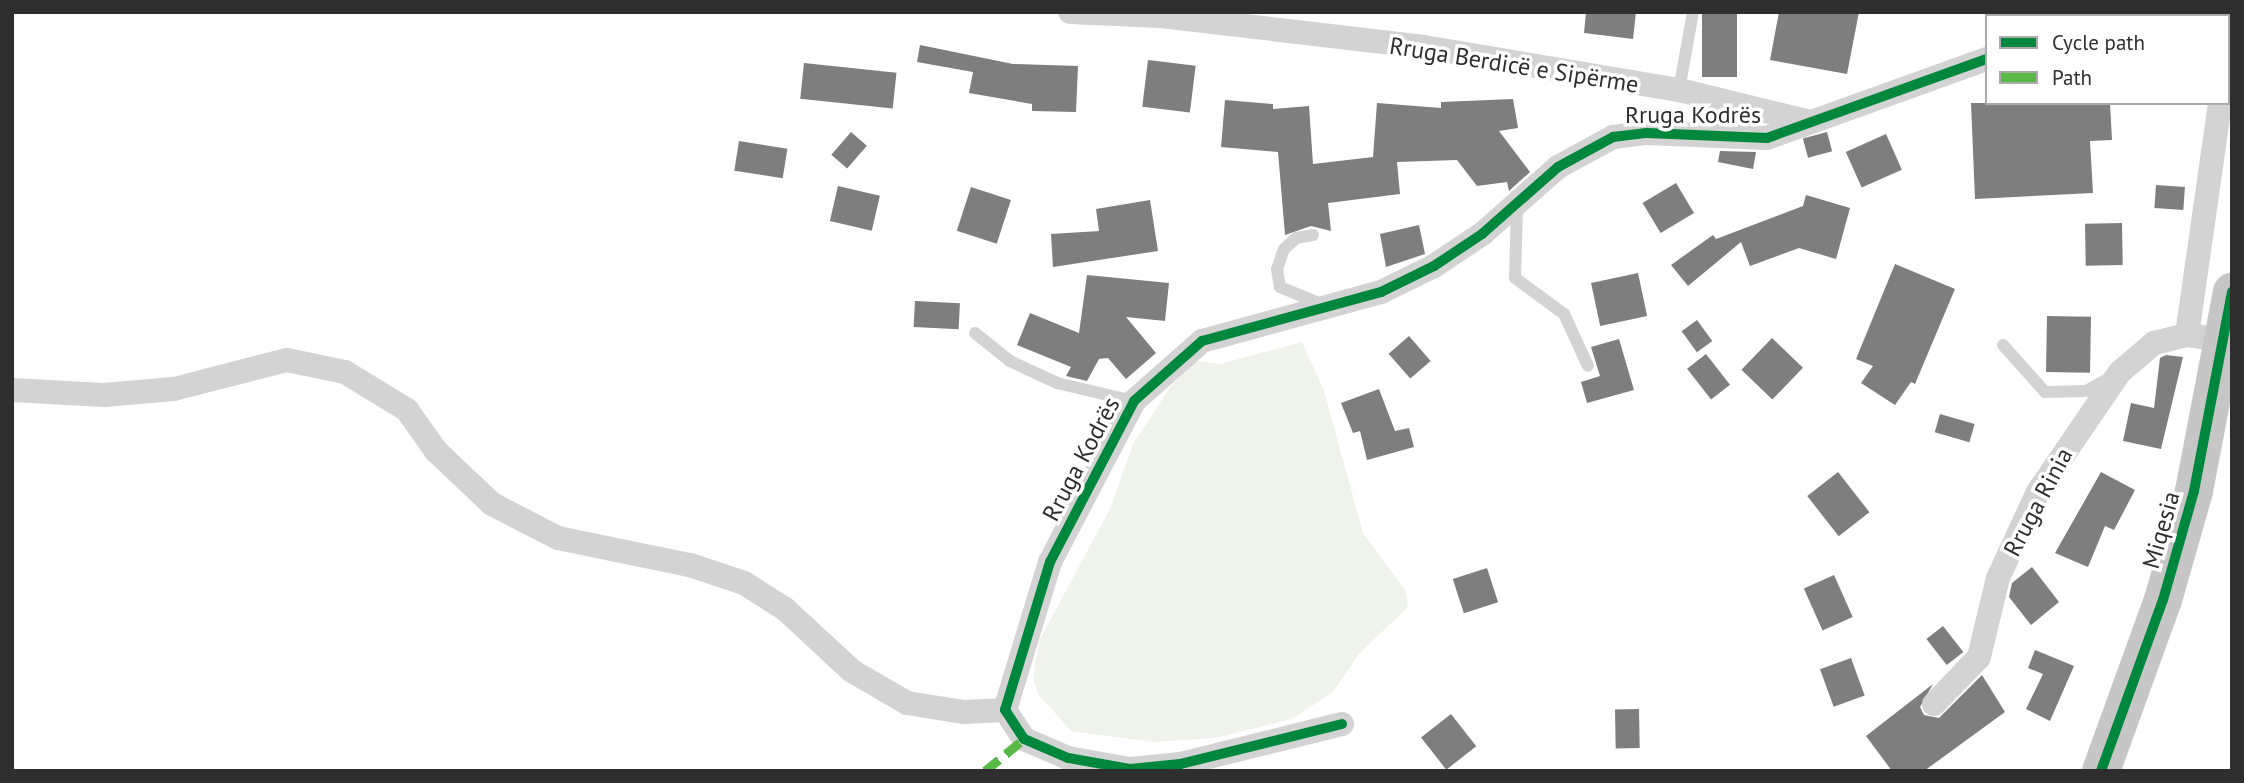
<!DOCTYPE html>
<meta charset="utf-8">
<style>
body{margin:0}
#map{position:relative;width:2244px;height:783px;overflow:hidden;background:#fff;font-family:"PT Sans",sans-serif}
div>[style]{position:absolute}
[style*='--x']{left:calc(var(--x)*1px);top:calc(var(--y)*1px);width:calc(var(--w)*1px);rotate:calc(var(--a)*1deg)}
.green>*{inset:0;background:#f0f3ec}
.building>*{inset:0;background:#7e7e7e;transform-origin:0 0}
.service>*{height:12px;margin:-6px;padding:0 6px;transform-origin:6px;border-radius:6px;background:#d3d3d3}
.minor>*{height:24px;margin:-12px;padding:0 12px;transform-origin:12px;border-radius:12px;background:#d3d3d3}
.primary>*{height:38px;margin:-19px;padding:0 19px;transform-origin:19px;border-radius:19px;background:#c6c6c6}
.quiet>*{height:9px;margin-top:-4.5px;transform-origin:0;background:repeating-linear-gradient(90deg,#58b947 0 18px,transparent 0 27px)}
.cycleway>*{height:10px;margin:-5px;padding:0 5px;transform-origin:5px;border-radius:5px;background:#00873e}
span{translate:-50% -50%;white-space:nowrap;text-align:center;line-height:1.15;-webkit-text-stroke:7px #fff;paint-order:stroke}
.street-label{font-size:24px;color:#2e2e2e}
.frame{position:absolute;inset:0;border:14px solid #2e2e2e;pointer-events:none}
.legend{position:absolute;left:1985px;top:14px;width:245px;height:91px;box-sizing:border-box;background:#fff;border:2px solid #ababab;margin:0;padding:9px 12px;list-style:none;font-size:21px;color:#2e2e2e}
.legend li{display:flex;align-items:center;gap:14px;height:35px}
.legend b{width:35px;border:2px solid #ababab}
</style>
<div id="map">
<div class="green">
<i style="clip-path:polygon(1302px 342px,1324px 391px,1363px 533px,1405px 590px,1408px 607px,1359px 654px,1333px 692px,1292px 719px,1216px 738px,1152px 742px,1071px 731px,1038px 694px,1033px 677px,1039px 641px,1111px 507px,1133px 444px,1171px 386px,1196px 361px,1220px 364px)"></i>
</div>
<div class="building">
<i style="clip-path:polygon(1586px 12px,1636px 12px,1633px 39px,1584px 33px)"></i>
<i style="left:1702px;top:12px;width:35px;height:65px"></i>
<i style="clip-path:polygon(1779px 12px,1859px 12px,1847px 74px,1770px 60px)"></i>
<i style="clip-path:polygon(920px 45px,1013px 64px,1078px 66px,1076px 112px,1032px 111px,1032px 104px,969px 93px,973px 72px,917px 62px)"></i>
<i style="left:1148px;top:60px;width:48px;height:47px;rotate:7deg"></i>
<i style="left:804px;top:63px;width:93px;height:36px;rotate:6deg"></i>
<i style="clip-path:polygon(1513px 99px,1518px 128px,1499px 131px,1530px 172px,1509px 191px,1507px 182px,1477px 186px,1457px 160px,1397px 162px,1400px 194px,1328px 203px,1331px 231px,1311px 226px,1285px 235px,1278px 152px,1221px 147px,1225px 100px,1273px 104px,1273px 109px,1309px 106px,1313px 164px,1373px 157px,1377px 103px,1441px 108px,1441px 102px)"></i>
<i style="clip-path:polygon(1971px 103px,2110px 103px,2112px 140px,2090px 141px,2093px 193px,1975px 199px)"></i>
<i style="left:851px;top:132px;width:21px;height:30px;rotate:41deg"></i>
<i style="left:1827px;top:132px;width:20px;height:25px;rotate:75deg"></i>
<i style="left:1886px;top:134px;width:39px;height:44px;rotate:66deg"></i>
<i style="left:739px;top:141px;width:49px;height:30px;rotate:9deg"></i>
<i style="clip-path:polygon(1720px 151px,1756px 152px,1753px 169px,1718px 162px)"></i>
<i style="left:1676px;top:183px;width:35px;height:39px;rotate:59deg"></i>
<i style="left:2156px;top:185px;width:29px;height:23px;rotate:4deg"></i>
<i style="left:838px;top:186px;width:43px;height:36px;rotate:13deg"></i>
<i style="left:971px;top:187px;width:42px;height:46px;rotate:18deg"></i>
<i style="clip-path:polygon(1806px 195px,1850px 208px,1836px 259px,1799px 248px,1750px 266px,1741px 242px,1688px 286px,1671px 265px,1713px 235px,1716px 239px,1803px 206px)"></i>
<i style="clip-path:polygon(1150px 200px,1158px 251px,1053px 267px,1051px 234px,1099px 231px,1096px 209px)"></i>
<i style="left:2122px;top:223px;width:42px;height:37px;rotate:89deg"></i>
<i style="clip-path:polygon(1419px 225px,1425px 254px,1386px 267px,1380px 234px)"></i>
<i style="clip-path:polygon(1895px 264px,1955px 289px,1915px 384px,1911px 382px,1895px 405px,1861px 383px,1873px 366px,1856px 359px)"></i>
<i style="left:1638px;top:273px;width:44px;height:48px;rotate:78deg"></i>
<i style="clip-path:polygon(1087px 275px,1169px 283px,1165px 321px,1126px 317px,1156px 353px,1126px 379px,1108px 358px,1099px 359px,1087px 381px,1066px 376px,1071px 367px,1017px 345px,1030px 313px,1079px 333px)"></i>
<i style="left:915px;top:301px;width:45px;height:26px;rotate:3deg"></i>
<i style="left:2047px;top:316px;width:44px;height:56px;rotate:1deg"></i>
<i style="left:1697px;top:320px;width:26px;height:19px;rotate:54deg"></i>
<i style="left:1409px;top:336px;width:33px;height:27px;rotate:49deg"></i>
<i style="left:1772px;top:338px;width:43px;height:44px;rotate:44deg"></i>
<i style="clip-path:polygon(1619px 339px,1634px 390px,1587px 403px,1581px 382px,1600px 376px,1591px 347px)"></i>
<i style="left:1706px;top:354px;width:39px;height:24px;rotate:52deg"></i>
<i style="clip-path:polygon(2166px 355px,2183px 357px,2161px 449px,2123px 441px,2131px 403px,2154px 408px,2160px 358px)"></i>
<i style="clip-path:polygon(1379px 389px,1395px 431px,1409px 428px,1414px 447px,1367px 460px,1360px 431px,1353px 433px,1341px 403px)"></i>
<i style="left:1940px;top:414px;width:36px;height:19px;rotate:16deg"></i>
<i style="left:1838px;top:472px;width:51px;height:39px;rotate:52deg"></i>
<i style="clip-path:polygon(2101px 472px,2135px 490px,2114px 530px,2105px 526px,2088px 567px,2055px 553px)"></i>
<i style="clip-path:polygon(2032px 567px,2059px 602px,2031px 625px,2009px 597px,2012px 583px)"></i>
<i style="left:1487px;top:568px;width:36px;height:36px;rotate:72deg"></i>
<i style="left:1834px;top:575px;width:46px;height:33px;rotate:66deg"></i>
<i style="left:1943px;top:626px;width:33px;height:21px;rotate:52deg"></i>
<i style="clip-path:polygon(2035px 650px,2074px 666px,2050px 721px,2026px 709px,2043px 674px,2028px 668px)"></i>
<i style="left:1851px;top:658px;width:40px;height:33px;rotate:70deg"></i>
<i style="clip-path:polygon(1982px 675px,2005px 712px,1924px 771px,1892px 771px,1866px 736px,1933px 684px,1920px 707px,1924px 715px,1939px 718px)"></i>
<i style="left:1639px;top:709px;width:39px;height:24px;rotate:89deg"></i>
<i style="left:1451px;top:714px;width:41px;height:38px;rotate:52deg"></i>
</div>
<div class="service">
<i style="--x:1679;--y:90;--w:79;--a:-79.8"></i>
<i style="--x:1517;--y:206;--w:72;--a:91.6"></i>
<i style="--x:1515;--y:278;--w:61;--a:36.3"></i>
<i style="--x:1564;--y:314;--w:57;--a:65.2"></i>
<i style="--x:1313;--y:235;--w:17;--a:170"></i>
<i style="--x:1296;--y:238;--w:16;--a:137"></i>
<i style="--x:1284;--y:249;--w:21;--a:109"></i>
<i style="--x:1277;--y:269;--w:18;--a:81"></i>
<i style="--x:1280;--y:287;--w:44;--a:22.5"></i>
<i style="--x:975;--y:333;--w:45;--a:38.7"></i>
<i style="--x:1010;--y:361;--w:52;--a:25.1"></i>
<i style="--x:1057;--y:383;--w:79;--a:13.2"></i>
<i style="--x:2003;--y:345;--w:63;--a:48.2"></i>
<i style="--x:2045;--y:392;--w:41;--a:-1.4"></i>
<i style="--x:2086;--y:391;--w:25;--a:-29"></i>
</div>
<div class="minor">
<i style="--x:1070;--y:12;--w:91;--a:2.5"></i>
<i style="--x:1161;--y:16;--w:265;--a:6.7"></i>
<i style="--x:1424;--y:47;--w:259;--a:9.6"></i>
<i style="--x:1679;--y:90;--w:135;--a:13.7"></i>
<i style="--x:2077;--y:16;--w:8;--a:-30"></i>
<i style="--x:2228;--y:64;--w:16;--a:-76"></i>
<i style="--x:2187;--y:335;--w:234;--a:-81.9"></i>
<i style="--x:12;--y:390;--w:92;--a:3.1"></i>
<i style="--x:104;--y:395;--w:70;--a:-4.9"></i>
<i style="--x:174;--y:389;--w:117;--a:-14.4"></i>
<i style="--x:287;--y:360;--w:59;--a:11.7"></i>
<i style="--x:345;--y:372;--w:73;--a:31.5"></i>
<i style="--x:407;--y:410;--w:50;--a:54.7"></i>
<i style="--x:436;--y:451;--w:77;--a:43.4"></i>
<i style="--x:492;--y:504;--w:74;--a:27.3"></i>
<i style="--x:558;--y:538;--w:135;--a:11.6"></i>
<i style="--x:690;--y:565;--w:57;--a:18.4"></i>
<i style="--x:744;--y:583;--w:49;--a:32.4"></i>
<i style="--x:785;--y:609;--w:91;--a:42.8"></i>
<i style="--x:852;--y:671;--w:64;--a:30.2"></i>
<i style="--x:907;--y:703;--w:58;--a:9"></i>
<i style="--x:964;--y:712;--w:41;--a:-2.8"></i>
<i style="--x:1934;--y:704;--w:65;--a:-46.2"></i>
<i style="--x:1979;--y:657;--w:81;--a:-76.5"></i>
<i style="--x:1998;--y:578;--w:95;--a:-65.1"></i>
<i style="--x:2038;--y:492;--w:145;--a:-55.7"></i>
<i style="--x:2120;--y:372;--w:45;--a:-40.5"></i>
<i style="--x:2154;--y:343;--w:34;--a:-14"></i>
<i style="--x:2187;--y:335;--w:35;--a:8"></i>
<i style="--x:1342;--y:724;--w:167;--a:166.1"></i>
<i style="--x:1180;--y:764;--w:50;--a:174.3"></i>
<i style="--x:1130;--y:769;--w:63;--a:-169.9"></i>
<i style="--x:1068;--y:758;--w:48;--a:-156.6"></i>
<i style="--x:1024;--y:739;--w:35;--a:-123"></i>
<i style="--x:1005;--y:710;--w:155;--a:-73.1"></i>
<i style="--x:1050;--y:562;--w:182;--a:-62.4"></i>
<i style="--x:1134;--y:401;--w:91;--a:-41.4"></i>
<i style="--x:1202;--y:341;--w:186;--a:-15.3"></i>
<i style="--x:1381;--y:292;--w:59;--a:-26.1"></i>
<i style="--x:1434;--y:266;--w:58;--a:-33.7"></i>
<i style="--x:1482;--y:234;--w:101;--a:-41.4"></i>
<i style="--x:1558;--y:167;--w:63;--a:-28.6"></i>
<i style="--x:1613;--y:137;--w:34;--a:-7"></i>
<i style="--x:1647;--y:133;--w:120;--a:2.4"></i>
<i style="--x:1767;--y:138;--w:234;--a:-19.8"></i>
</div>
<div class="primary">
<i style="--x:2101;--y:771;--w:182;--a:-70.1"></i>
<i style="--x:2163;--y:600;--w:113;--a:-74.1"></i>
<i style="--x:2194;--y:491;--w:203;--a:-79.2"></i>
</div>
<div class="quiet">
<i style="--x:985;--y:771;--w:50;--a:-39.4"></i>
</div>
<div class="cycleway">
<i style="--x:1342;--y:724;--w:167;--a:166.1"></i>
<i style="--x:1180;--y:764;--w:50;--a:174.3"></i>
<i style="--x:1130;--y:769;--w:63;--a:-169.9"></i>
<i style="--x:1068;--y:758;--w:48;--a:-156.6"></i>
<i style="--x:1024;--y:739;--w:35;--a:-123"></i>
<i style="--x:1005;--y:710;--w:155;--a:-73.1"></i>
<i style="--x:1050;--y:562;--w:182;--a:-62.4"></i>
<i style="--x:1134;--y:401;--w:91;--a:-41.4"></i>
<i style="--x:1202;--y:341;--w:186;--a:-15.3"></i>
<i style="--x:1381;--y:292;--w:59;--a:-26.1"></i>
<i style="--x:1434;--y:266;--w:58;--a:-33.7"></i>
<i style="--x:1482;--y:234;--w:101;--a:-41.4"></i>
<i style="--x:1558;--y:167;--w:63;--a:-28.6"></i>
<i style="--x:1613;--y:137;--w:34;--a:-7"></i>
<i style="--x:1647;--y:133;--w:120;--a:2.4"></i>
<i style="--x:1767;--y:138;--w:234;--a:-19.8"></i>
<i style="--x:2101;--y:771;--w:182;--a:-70.1"></i>
<i style="--x:2163;--y:600;--w:113;--a:-74.1"></i>
<i style="--x:2194;--y:491;--w:203;--a:-79.2"></i>
</div>
<div class="street-label">
<span style="left:1514px;top:65px;rotate:9deg">Rruga Berdicë e Sipërme</span>
<span style="left:1693px;top:115px">Rruga Kodrës</span>
<span style="left:1081px;top:459px;rotate:-62deg">Rruga Kodrës</span>
<span style="left:2038px;top:502px;rotate:-62deg">Rruga Rinia</span>
<span style="left:2161px;top:530px;rotate:-74deg">Miqesia</span>
</div>
<div class="frame"></div>
<ul class="legend">
<li><b style="height:9px;background:#00873e"></b>Cycle path</li>
<li><b style="height:9px;background:#58b947"></b>Path</li>
</ul>
</div>
